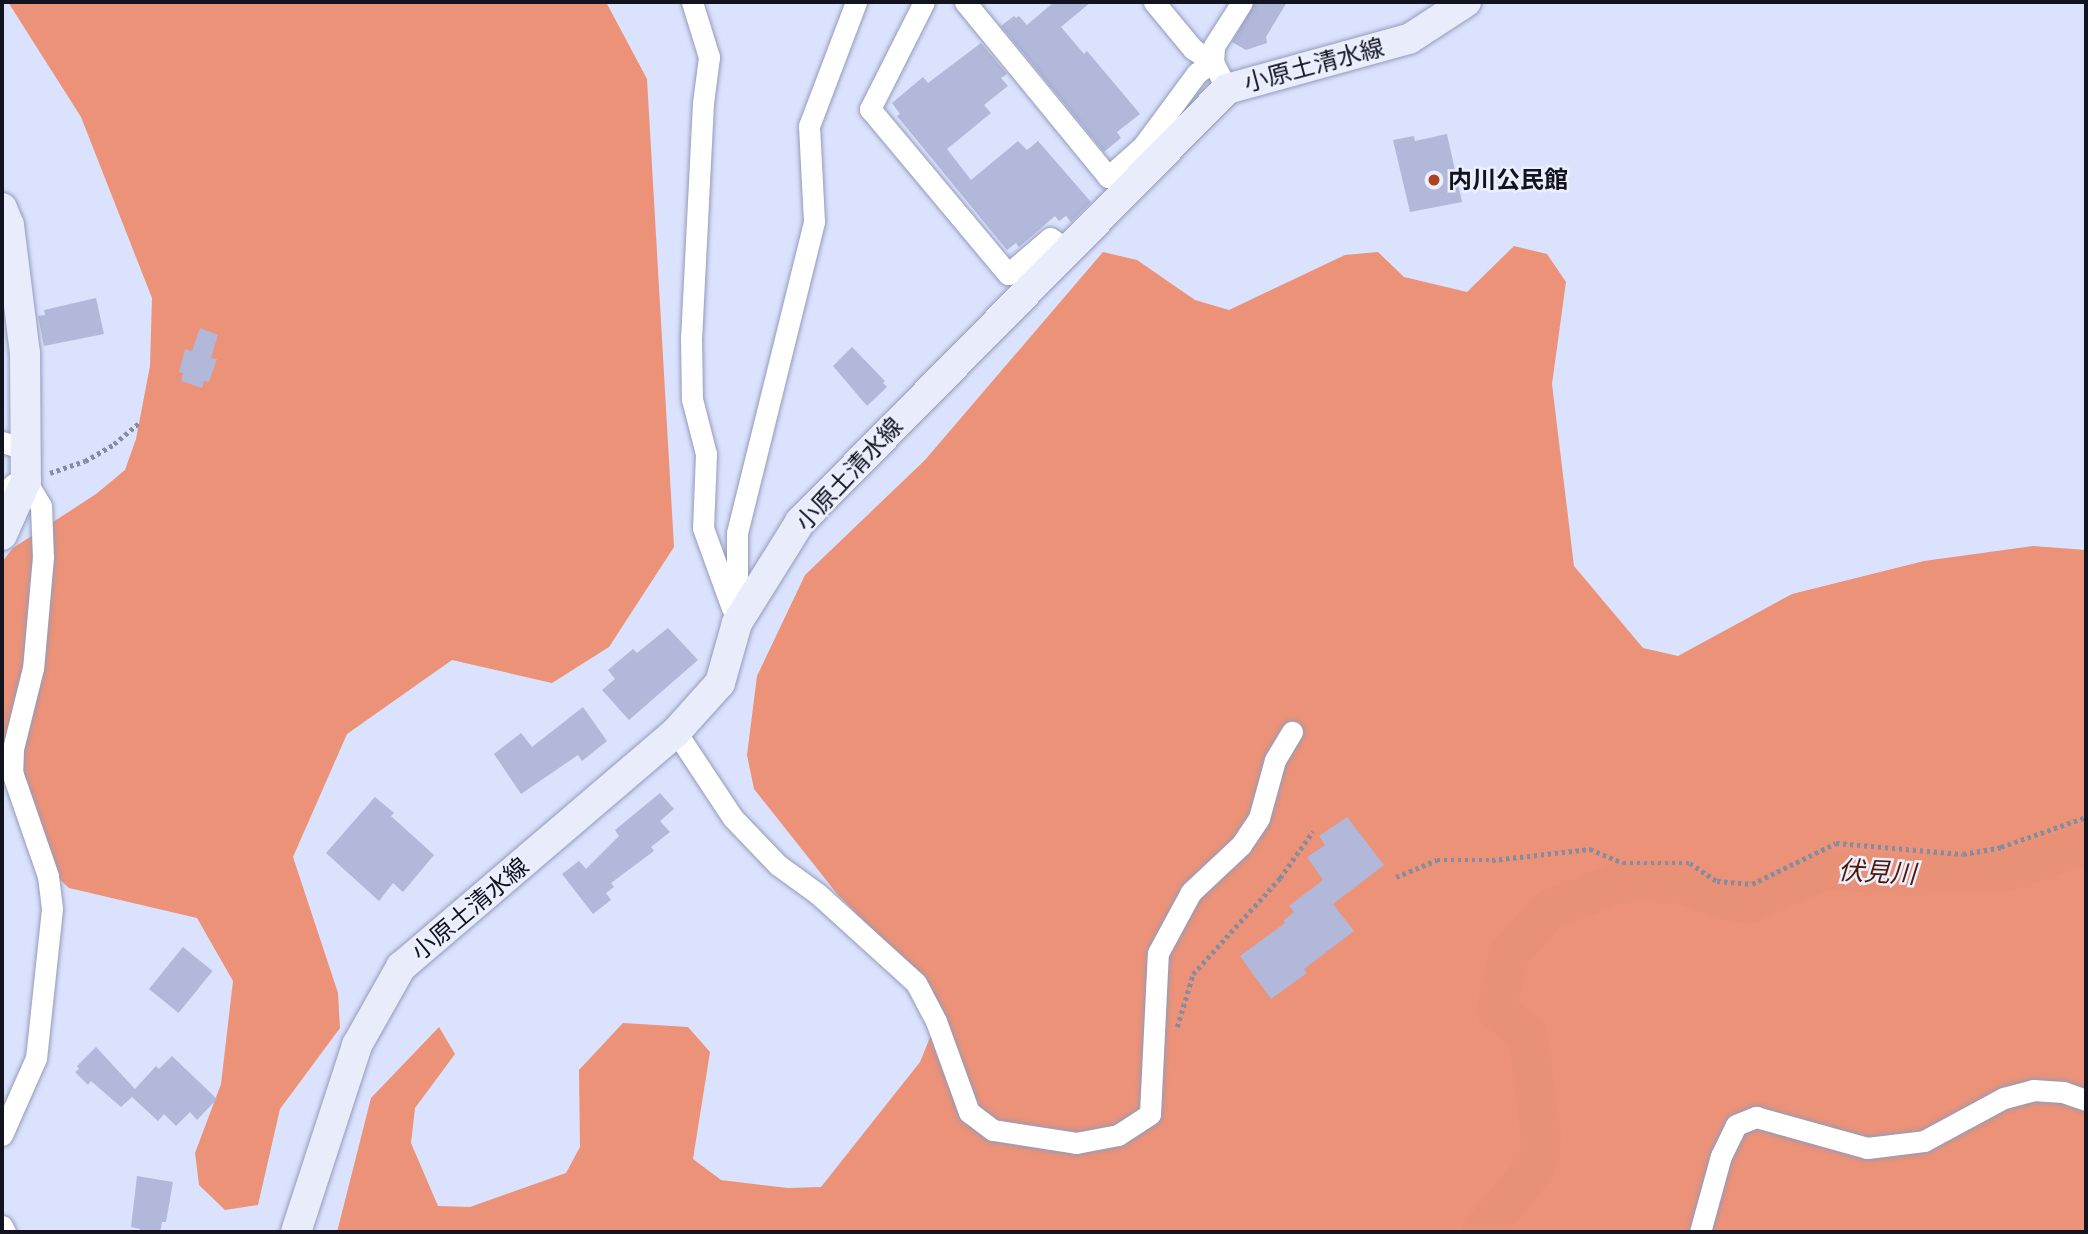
<!DOCTYPE html>
<meta charset="utf-8">
<style>
body{margin:0}
#map{position:relative;width:2088px;height:1234px;overflow:hidden;background:#dbe2fd;font-family:Inter,"Noto Sans JP",sans-serif}
div>[style]{position:absolute}
[style*='--x']{left:calc(var(--x)*1px);top:calc(var(--y)*1px);width:calc(var(--w)*1px);rotate:calc(var(--a)*1deg)}
.forest>*{inset:0;background:#eb9278}
.river>*{height:40px;margin:-20px;padding:0 20px;transform-origin:20px;border-radius:20px;background:#e99177}
.building>*{inset:0;background:#b1b8da;transform-origin:0 0}
.path>*{height:4.5px;margin-top:-2.25px;transform-origin:0;background:repeating-linear-gradient(90deg,#868ca0 0 3.5px,transparent 0 7px)}
.roads{filter:drop-shadow(0 0 2px #949bbb) drop-shadow(0 0 2px #949bbb)}
.minor>*{height:21px;margin:-10.5px;padding:0 10.5px;transform-origin:10.5px;border-radius:10.5px;background:#fff}
.secondary>*{height:30px;margin:-15px;padding:0 15px;transform-origin:15px;border-radius:15px;background:#e9ecfa}
.dots>*{width:19px;height:19px;translate:-50% -50%;box-sizing:border-box;border:4px solid #ecf0fe;border-radius:50%}
span{translate:-50% -50%;white-space:nowrap;text-align:center;line-height:1.15;-webkit-text-stroke:5px #ecf0fe;paint-order:stroke}
.street-label{font-size:24px;color:#11141f}
.poi-label{font-size:24px;color:#11141f;font-weight:700}
.left{translate:0 -50%;text-align:left}
.water-label{font-size:26px;color:#501a09;font-style:italic}
.frame{position:absolute;inset:0;border:4px solid #11141f;pointer-events:none}
</style>
<div id="map">
<div class="forest">
<i style="clip-path:polygon(8px 2px,606px 2px,647px 79px,674px 547px,609px 647px,552px 683px,452px 660px,347px 734px,293px 857px,338px 993px,340px 1028px,280px 1109px,258px 1205px,225px 1210px,199px 1185px,195px 1153px,221px 1084px,233px 981px,197px 918px,69px 888px,44px 865px,2px 753px,2px 562px,13px 548px,96px 494px,125px 470px,136px 439px,150px 366px,152px 298px,81px 117px)"></i>
<i style="clip-path:polygon(1514px 246px,1547px 254px,1566px 282px,1552px 384px,1574px 566px,1643px 648px,1678px 656px,1792px 594px,1924px 561px,2033px 546px,2086px 550px,2086px 1232px,337px 1232px,371px 1098px,439px 1027px,455px 1054px,415px 1108px,411px 1143px,438px 1206px,470px 1207px,566px 1173px,580px 1147px,579px 1070px,623px 1023px,688px 1027px,710px 1052px,693px 1159px,721px 1180px,788px 1188px,821px 1187px,920px 1062px,933px 1030px,909px 966px,838px 895px,754px 789px,747px 755px,757px 676px,805px 575px,925px 460px,1103px 252px,1137px 260px,1195px 300px,1229px 310px,1345px 255px,1378px 252px,1404px 277px,1467px 292px)"></i>
</div>
<div class="river">
<i style="--x:1482;--y:1232;--w:79;--a:-50.7"></i>
<i style="--x:1532;--y:1171;--w:17;--a:-62"></i>
<i style="--x:1540;--y:1156;--w:19;--a:-87"></i>
<i style="--x:1541;--y:1137;--w:103;--a:-97.3"></i>
<i style="--x:1528;--y:1035;--w:41;--a:-140.9"></i>
<i style="--x:1496;--y:1009;--w:57;--a:-76.7"></i>
<i style="--x:1509;--y:954;--w:59;--a:-47.7"></i>
<i style="--x:1549;--y:910;--w:72;--a:-21.2"></i>
<i style="--x:1616;--y:884;--w:55;--a:-4.2"></i>
<i style="--x:1671;--y:880;--w:57;--a:20.7"></i>
<i style="--x:1724;--y:900;--w:26;--a:7"></i>
<i style="--x:1750;--y:903;--w:83;--a:-24.1"></i>
<i style="--x:1826;--y:869;--w:81;--a:4.9"></i>
<i style="--x:1907;--y:876;--w:96;--a:-2.4"></i>
<i style="--x:2003;--y:872;--w:88;--a:-18.6"></i>
</div>
<div class="building">
<i style="clip-path:polygon(1054px 2px,1091px 2px,1061px 27px,1084px 54px,1087px 51px,1140px 114px,1117px 132px,1121px 138px,1104px 152px,1001px 26px,1014px 16px,1016px 18px,1019px 16px,1027px 25px)"></i>
<i style="clip-path:polygon(1255px 2px,1287px 2px,1266px 37px,1267px 43px,1246px 50px,1232px 42px)"></i>
<i style="clip-path:polygon(981px 43px,1007px 74px,1001px 78px,1008px 86px,984px 105px,991px 113px,947px 149px,971px 180px,1018px 141px,1027px 150px,1038px 141px,1091px 202px,1071px 222px,1066px 216px,1059px 221px,1055px 216px,1019px 247px,1016px 243px,1007px 250px,897px 116px,900px 114px,892px 103px,923px 77px,928px 83px)"></i>
<i style="clip-path:polygon(1447px 134px,1462px 202px,1410px 212px,1393px 140px,1414px 136px,1415px 141px)"></i>
<i style="clip-path:polygon(96px 298px,104px 334px,44px 346px,38px 316px,45px 315px,44px 310px)"></i>
<i style="clip-path:polygon(200px 328px,218px 335px,211px 358px,217px 359px,209px 382px,204px 381px,202px 388px,181px 381px,183px 373px,179px 372px,185px 349px,192px 351px)"></i>
<i style="clip-path:polygon(852px 347px,885px 381px,883px 383px,887px 387px,867px 406px,833px 366px)"></i>
<i style="clip-path:polygon(668px 628px,698px 660px,629px 720px,602px 690px,615px 679px,608px 670px,633px 649px,637px 653px)"></i>
<i style="clip-path:polygon(583px 707px,607px 741px,582px 761px,578px 755px,521px 794px,494px 754px,521px 733px,532px 747px)"></i>
<i style="clip-path:polygon(660px 793px,674px 809px,660px 821px,670px 832px,651px 847px,654px 851px,611px 883px,614px 887px,606px 893px,611px 900px,593px 914px,562px 874px,579px 861px,586px 869px,619px 836px,615px 830px)"></i>
<i style="clip-path:polygon(375px 797px,394px 813px,391px 816px,434px 855px,403px 892px,393px 883px,379px 901px,326px 853px)"></i>
<i style="clip-path:polygon(1347px 817px,1384px 865px,1333px 904px,1354px 931px,1304px 969px,1307px 973px,1271px 999px,1240px 956px,1285px 923px,1283px 921px,1294px 912px,1289px 906px,1323px 880px,1307px 857px,1325px 845px,1319px 836px)"></i>
<i style="left:183px;top:947px;width:38px;height:54px;rotate:39deg"></i>
<i style="clip-path:polygon(96px 1047px,135px 1089px,156px 1066px,159px 1069px,172px 1056px,217px 1099px,197px 1120px,190px 1112px,176px 1126px,164px 1114px,158px 1121px,132px 1097px,121px 1107px,91px 1081px,88px 1085px,75px 1072px,79px 1069px,77px 1066px)"></i>
<i style="clip-path:polygon(137px 1176px,173px 1182px,166px 1222px,162px 1222px,160px 1232px,139px 1232px,140px 1229px,131px 1227px)"></i>
</div>
<div class="path">
<i style="--x:50;--y:473;--w:37;--a:-19"></i>
<i style="--x:85;--y:461;--w:34;--a:-30"></i>
<i style="--x:114;--y:444;--w:34;--a:-40"></i>
<i style="--x:1396;--y:877;--w:44;--a:-22.5"></i>
<i style="--x:1437;--y:860;--w:55;--a:0"></i>
<i style="--x:1492;--y:860;--w:99;--a:-6.4"></i>
<i style="--x:1590;--y:849;--w:36;--a:23"></i>
<i style="--x:1623;--y:863;--w:67;--a:0"></i>
<i style="--x:1690;--y:863;--w:32;--a:34"></i>
<i style="--x:1717;--y:881;--w:35;--a:5"></i>
<i style="--x:1752;--y:884;--w:93;--a:-26"></i>
<i style="--x:1836;--y:843;--w:127;--a:5"></i>
<i style="--x:1963;--y:854;--w:39;--a:-10"></i>
<i style="--x:2001;--y:847;--w:90;--a:-19.4"></i>
<i style="--x:1177;--y:1027;--w:55;--a:-73.2"></i>
<i style="--x:1193;--y:974;--w:130;--a:-47.8"></i>
<i style="--x:1280;--y:878;--w:57;--a:-54.9"></i>
</div>
<div class="roads">
<div class="minor">
<i style="--x:692;--y:2;--w:58;--a:72.8"></i>
<i style="--x:709;--y:57;--w:46;--a:97.4"></i>
<i style="--x:703;--y:103;--w:234;--a:92.9"></i>
<i style="--x:691;--y:337;--w:62;--a:89.1"></i>
<i style="--x:692;--y:399;--w:57;--a:75.7"></i>
<i style="--x:706;--y:454;--w:74;--a:92.3"></i>
<i style="--x:703;--y:528;--w:85;--a:70.1"></i>
<i style="--x:924;--y:2;--w:120;--a:116.8"></i>
<i style="--x:870;--y:109;--w:215;--a:50.1"></i>
<i style="--x:1008;--y:274;--w:55;--a:-40.6"></i>
<i style="--x:1050;--y:238;--w:22;--a:34"></i>
<i style="--x:965;--y:2;--w:226;--a:50.7"></i>
<i style="--x:1108;--y:177;--w:47;--a:-41.5"></i>
<i style="--x:1143;--y:146;--w:91;--a:-53.5"></i>
<i style="--x:1197;--y:73;--w:19;--a:-35"></i>
<i style="--x:1213;--y:62;--w:30;--a:63"></i>
<i style="--x:1154;--y:2;--w:61;--a:50.3"></i>
<i style="--x:1193;--y:49;--w:24;--a:33"></i>
<i style="--x:1213;--y:62;--w:16;--a:-86"></i>
<i style="--x:1214;--y:46;--w:52;--a:-57.5"></i>
<i style="--x:2;--y:442;--w:24;--a:17"></i>
<i style="--x:2;--y:495;--w:16;--a:-43"></i>
<i style="--x:14;--y:484;--w:12;--a:-14"></i>
<i style="--x:26;--y:481;--w:29;--a:59"></i>
<i style="--x:41;--y:506;--w:51;--a:87.8"></i>
<i style="--x:43;--y:557;--w:111;--a:95.1"></i>
<i style="--x:33;--y:668;--w:83;--a:103.9"></i>
<i style="--x:13;--y:749;--w:23;--a:92"></i>
<i style="--x:12;--y:772;--w:110;--a:70.9"></i>
<i style="--x:48;--y:876;--w:33;--a:83"></i>
<i style="--x:52;--y:909;--w:150;--a:96.1"></i>
<i style="--x:36;--y:1058;--w:84;--a:113.8"></i>
<i style="--x:737;--y:621;--w:88;--a:-90"></i>
<i style="--x:737;--y:533;--w:321;--a:-76.1"></i>
<i style="--x:814;--y:221;--w:95;--a:-93"></i>
<i style="--x:809;--y:126;--w:133;--a:-69.2"></i>
<i style="--x:676;--y:732;--w:103;--a:56.5"></i>
<i style="--x:733;--y:818;--w:65;--a:46.2"></i>
<i style="--x:778;--y:865;--w:49;--a:35.9"></i>
<i style="--x:818;--y:894;--w:132;--a:42.2"></i>
<i style="--x:916;--y:983;--w:43;--a:62.2"></i>
<i style="--x:936;--y:1021;--w:97;--a:70.1"></i>
<i style="--x:969;--y:1112;--w:30;--a:37"></i>
<i style="--x:993;--y:1130;--w:84;--a:8.9"></i>
<i style="--x:1076;--y:1143;--w:43;--a:-10.8"></i>
<i style="--x:1118;--y:1135;--w:38;--a:-33"></i>
<i style="--x:1150;--y:1114;--w:161;--a:-87.2"></i>
<i style="--x:1158;--y:953;--w:69;--a:-61.6"></i>
<i style="--x:1191;--y:892;--w:69;--a:-43.2"></i>
<i style="--x:1241;--y:845;--w:32;--a:-56"></i>
<i style="--x:1259;--y:818;--w:60;--a:-74.6"></i>
<i style="--x:1275;--y:760;--w:33;--a:-59"></i>
<i style="--x:2;--y:1226;--w:7;--a:63"></i>
<i style="--x:1700;--y:1232;--w:79;--a:-74.6"></i>
<i style="--x:1721;--y:1156;--w:34;--a:-64"></i>
<i style="--x:1736;--y:1125;--w:22;--a:-22"></i>
<i style="--x:1756;--y:1117;--w:115;--a:15.6"></i>
<i style="--x:1867;--y:1148;--w:57;--a:-7"></i>
<i style="--x:1924;--y:1141;--w:91;--a:-28.3"></i>
<i style="--x:2004;--y:1098;--w:30;--a:-15"></i>
<i style="--x:2033;--y:1090;--w:30;--a:4"></i>
<i style="--x:2063;--y:1092;--w:24;--a:19"></i>
</div>
<div class="secondary">
<i style="--x:2;--y:208;--w:18;--a:68"></i>
<i style="--x:9;--y:225;--w:129;--a:82.9"></i>
<i style="--x:25;--y:353;--w:128;--a:89.6"></i>
<i style="--x:26;--y:481;--w:59;--a:114"></i>
<i style="--x:296;--y:1232;--w:197;--a:-71.9"></i>
<i style="--x:357;--y:1045;--w:90;--a:-60.6"></i>
<i style="--x:401;--y:967;--w:362;--a:-40.5"></i>
<i style="--x:676;--y:732;--w:66;--a:-48.1"></i>
<i style="--x:720;--y:683;--w:62;--a:-74.2"></i>
<i style="--x:737;--y:623;--w:119;--a:-58"></i>
<i style="--x:800;--y:522;--w:608;--a:-45.4"></i>
<i style="--x:1227;--y:89;--w:189;--a:-15.4"></i>
<i style="--x:1409;--y:39;--w:68;--a:-33"></i>
</div>
</div>
<div class="dots">
<i style="left:1434px;top:180px;background:#ab4323"></i>
</div>
<div class="street-label">
<span style="left:1314px;top:65px;rotate:-15deg">小原土清水線</span>
<span style="left:849px;top:474px;rotate:-47deg">小原土清水線</span>
<span style="left:470px;top:909px;rotate:-40deg">小原土清水線</span>
</div>
<div class="poi-label">
<span class="left" style="left:1448px;top:180px">内川公民館</span>
</div>
<div class="water-label">
<span style="left:1877px;top:872px;rotate:3deg">伏見川</span>
</div>
<div class="frame"></div>
</div>
